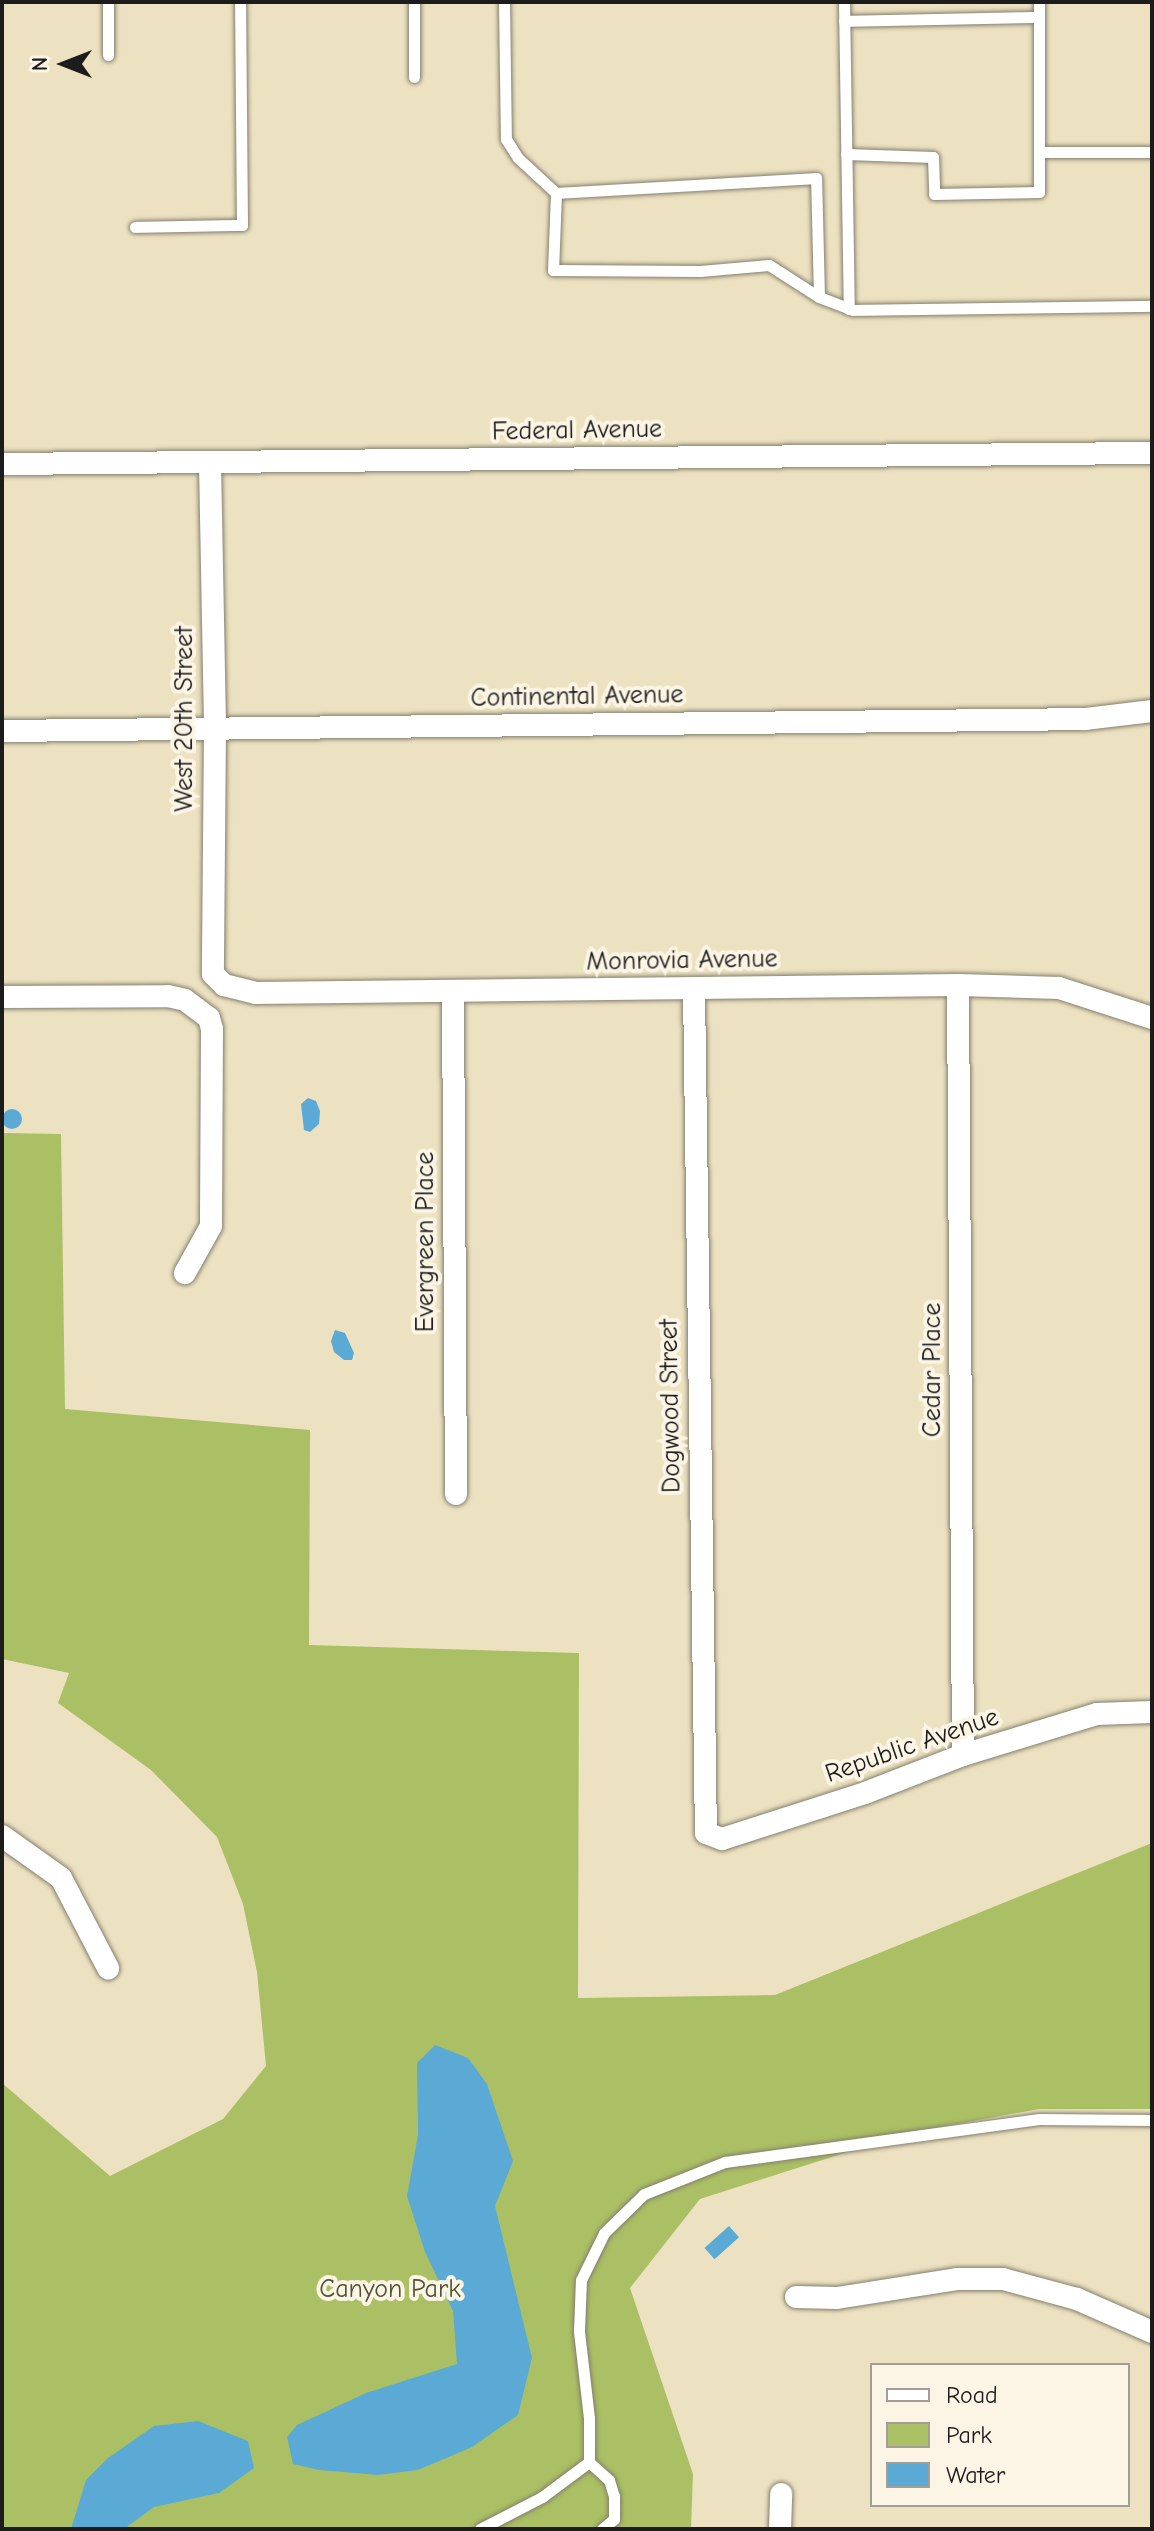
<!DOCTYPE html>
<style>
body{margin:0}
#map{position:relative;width:1154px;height:2531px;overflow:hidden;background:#ece2c1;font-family:"Comic Neue",sans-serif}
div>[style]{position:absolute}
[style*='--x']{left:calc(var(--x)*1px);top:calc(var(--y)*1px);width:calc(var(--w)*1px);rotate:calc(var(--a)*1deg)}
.green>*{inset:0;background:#abc064}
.water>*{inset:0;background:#5baad5;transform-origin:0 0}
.round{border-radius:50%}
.roads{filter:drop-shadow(0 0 2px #847f6e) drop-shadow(0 0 2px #847f6e)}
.lane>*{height:11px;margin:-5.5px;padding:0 5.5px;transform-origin:5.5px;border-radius:5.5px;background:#fff}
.street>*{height:22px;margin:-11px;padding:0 11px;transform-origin:11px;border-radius:11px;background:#fff}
span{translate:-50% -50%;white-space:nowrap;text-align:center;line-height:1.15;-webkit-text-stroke:8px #fcf5e5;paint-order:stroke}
.street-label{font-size:26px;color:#1c1c1c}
.park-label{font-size:26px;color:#4e5535}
.frame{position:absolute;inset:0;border:4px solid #1c1c1c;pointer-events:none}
.legend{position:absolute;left:870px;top:2363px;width:260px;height:144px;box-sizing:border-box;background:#fcf5e5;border:2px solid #a29e95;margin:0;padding:10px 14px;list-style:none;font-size:24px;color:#1c1c1c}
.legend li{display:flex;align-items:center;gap:16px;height:40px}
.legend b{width:40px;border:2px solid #a29e95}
.north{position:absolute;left:24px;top:24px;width:80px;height:80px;-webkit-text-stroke:6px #fcf5e5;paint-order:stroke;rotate:270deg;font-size:22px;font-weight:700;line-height:32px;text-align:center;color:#1c1c1c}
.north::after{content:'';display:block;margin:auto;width:28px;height:36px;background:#1c1c1c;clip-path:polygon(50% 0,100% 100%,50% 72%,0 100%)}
</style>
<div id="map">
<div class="green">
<i style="clip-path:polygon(2px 1133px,61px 1134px,65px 1409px,310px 1430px,309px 1645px,579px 1653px,578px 1998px,775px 1995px,1152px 1843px,1152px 2109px,1039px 2109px,907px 2133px,700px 2199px,630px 2288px,693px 2474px,691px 2529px,2px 2529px,2px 2083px,110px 2176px,223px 2119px,266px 2066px,257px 1972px,243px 1904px,217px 1837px,151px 1770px,58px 1703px,69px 1673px,2px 1659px)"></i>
</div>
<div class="water">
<i style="clip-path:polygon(308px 1098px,316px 1101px,320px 1111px,319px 1124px,310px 1132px,304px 1130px,301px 1104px)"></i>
<i class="round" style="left:2px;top:1109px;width:20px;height:20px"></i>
<i style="clip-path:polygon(335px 1330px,345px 1333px,354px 1353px,352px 1360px,344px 1360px,334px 1352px,331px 1341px)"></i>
<i style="clip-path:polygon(435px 2045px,468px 2058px,487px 2084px,513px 2161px,495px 2206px,532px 2358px,518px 2415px,472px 2447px,418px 2470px,378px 2475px,319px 2470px,293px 2464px,287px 2437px,297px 2425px,366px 2393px,457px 2364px,453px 2311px,425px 2252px,407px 2196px,418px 2135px,417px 2063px)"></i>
<i style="left:729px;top:2226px;width:15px;height:33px;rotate:48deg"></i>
<i style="clip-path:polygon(198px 2421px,248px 2441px,254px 2468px,219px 2493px,154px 2507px,124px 2529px,71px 2529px,86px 2480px,108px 2458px,154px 2426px)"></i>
</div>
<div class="roads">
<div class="lane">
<i style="--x:414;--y:2;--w:75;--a:90"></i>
<i style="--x:504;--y:2;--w:137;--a:89.2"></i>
<i style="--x:506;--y:139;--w:22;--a:58"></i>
<i style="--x:518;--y:158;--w:52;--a:42.6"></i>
<i style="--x:844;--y:2;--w:307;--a:89.1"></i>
<i style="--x:844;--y:21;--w:195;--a:-1.2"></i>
<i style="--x:108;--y:55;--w:53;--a:-90"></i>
<i style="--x:1039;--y:152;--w:113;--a:0"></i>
<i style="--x:846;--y:154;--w:87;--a:2"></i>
<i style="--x:933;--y:157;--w:37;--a:88"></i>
<i style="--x:934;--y:194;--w:105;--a:-1.1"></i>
<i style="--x:1039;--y:192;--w:190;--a:-90"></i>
<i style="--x:135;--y:227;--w:107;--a:-1.1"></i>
<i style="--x:242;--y:225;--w:223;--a:-90.5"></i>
<i style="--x:819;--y:297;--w:119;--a:-91.4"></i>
<i style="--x:816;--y:178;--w:260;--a:176.7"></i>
<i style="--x:556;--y:193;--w:77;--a:92.2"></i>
<i style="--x:553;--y:270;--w:147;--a:0.4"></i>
<i style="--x:700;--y:271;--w:69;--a:-5"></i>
<i style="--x:769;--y:265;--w:59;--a:32.6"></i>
<i style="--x:819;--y:297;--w:36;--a:21"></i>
<i style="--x:853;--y:310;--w:299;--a:-0.8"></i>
<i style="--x:589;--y:2462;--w:44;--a:-90"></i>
<i style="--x:589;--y:2418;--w:88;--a:-96.6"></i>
<i style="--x:579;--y:2331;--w:51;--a:-87.8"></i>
<i style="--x:581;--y:2280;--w:52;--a:-63.9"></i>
<i style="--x:604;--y:2233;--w:56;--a:-44.3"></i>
<i style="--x:644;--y:2194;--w:87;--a:-21.6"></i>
<i style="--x:725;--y:2162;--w:317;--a:-7.8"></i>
<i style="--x:1039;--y:2119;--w:113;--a:0.5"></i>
<i style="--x:480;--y:2529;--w:70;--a:-27.3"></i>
<i style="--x:542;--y:2497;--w:59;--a:-36.7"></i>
<i style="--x:589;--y:2462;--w:27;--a:42"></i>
<i style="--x:609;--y:2480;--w:17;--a:73"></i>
<i style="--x:614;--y:2496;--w:23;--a:90"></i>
<i style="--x:614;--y:2519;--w:16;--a:140"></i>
</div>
<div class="street">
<i style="--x:210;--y:463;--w:266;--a:88.9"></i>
<i style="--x:215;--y:729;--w:245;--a:90.5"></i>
<i style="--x:213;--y:974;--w:16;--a:45"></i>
<i style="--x:224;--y:985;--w:32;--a:14"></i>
<i style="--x:255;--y:993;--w:703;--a:-0.65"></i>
<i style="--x:958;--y:985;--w:101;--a:1.7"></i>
<i style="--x:1059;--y:988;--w:98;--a:17.9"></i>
<i style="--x:2;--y:464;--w:1150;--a:-0.55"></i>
<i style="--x:2;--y:731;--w:1083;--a:-0.63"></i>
<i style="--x:1085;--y:719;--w:67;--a:-6.8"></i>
<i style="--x:958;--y:985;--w:770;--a:89.63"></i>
<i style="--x:694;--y:989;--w:844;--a:89.19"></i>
<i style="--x:706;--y:1833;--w:17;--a:21"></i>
<i style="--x:722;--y:1839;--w:150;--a:-17.8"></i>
<i style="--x:865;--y:1793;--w:105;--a:-21.2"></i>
<i style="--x:963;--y:1755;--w:140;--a:-17"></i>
<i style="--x:1097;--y:1714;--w:55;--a:-2.1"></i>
<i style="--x:453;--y:991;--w:503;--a:89.66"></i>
<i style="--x:2;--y:997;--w:166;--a:-0.3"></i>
<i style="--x:168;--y:996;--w:17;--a:13"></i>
<i style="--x:185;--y:1000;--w:30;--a:37"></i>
<i style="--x:209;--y:1018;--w:11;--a:75"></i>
<i style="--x:212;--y:1029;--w:197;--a:90.3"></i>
<i style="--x:211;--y:1226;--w:54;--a:119"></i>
<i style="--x:2;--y:1836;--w:72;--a:35.4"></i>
<i style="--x:61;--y:1878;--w:102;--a:62.4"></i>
<i style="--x:796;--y:2297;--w:41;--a:1.4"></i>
<i style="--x:837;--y:2298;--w:121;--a:-9"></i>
<i style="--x:957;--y:2279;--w:46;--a:0"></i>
<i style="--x:1003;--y:2279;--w:77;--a:15.1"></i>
<i style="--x:1077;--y:2299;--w:82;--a:23.7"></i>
<i style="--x:780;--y:2529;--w:35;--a:-88"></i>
</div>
</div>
<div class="street-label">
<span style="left:577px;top:431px;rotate:-1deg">Federal Avenue</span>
<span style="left:577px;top:697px;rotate:-1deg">Continental Avenue</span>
<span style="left:185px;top:719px;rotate:-90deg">West 20th Street</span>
<span style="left:682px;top:961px;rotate:-1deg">Monrovia Avenue</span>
<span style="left:426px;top:1242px;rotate:-90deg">Evergreen Place</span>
<span style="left:933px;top:1370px;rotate:-90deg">Cedar Place</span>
<span style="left:671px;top:1406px;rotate:-91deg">Dogwood Street</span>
<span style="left:912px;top:1746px;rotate:-19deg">Republic Avenue</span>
</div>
<div class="park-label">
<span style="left:390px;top:2290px">Canyon Park</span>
</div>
<div class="frame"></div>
<ul class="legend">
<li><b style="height:10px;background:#fff"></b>Road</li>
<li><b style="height:22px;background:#abc064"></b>Park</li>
<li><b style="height:22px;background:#5baad5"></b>Water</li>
</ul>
<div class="north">N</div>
</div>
